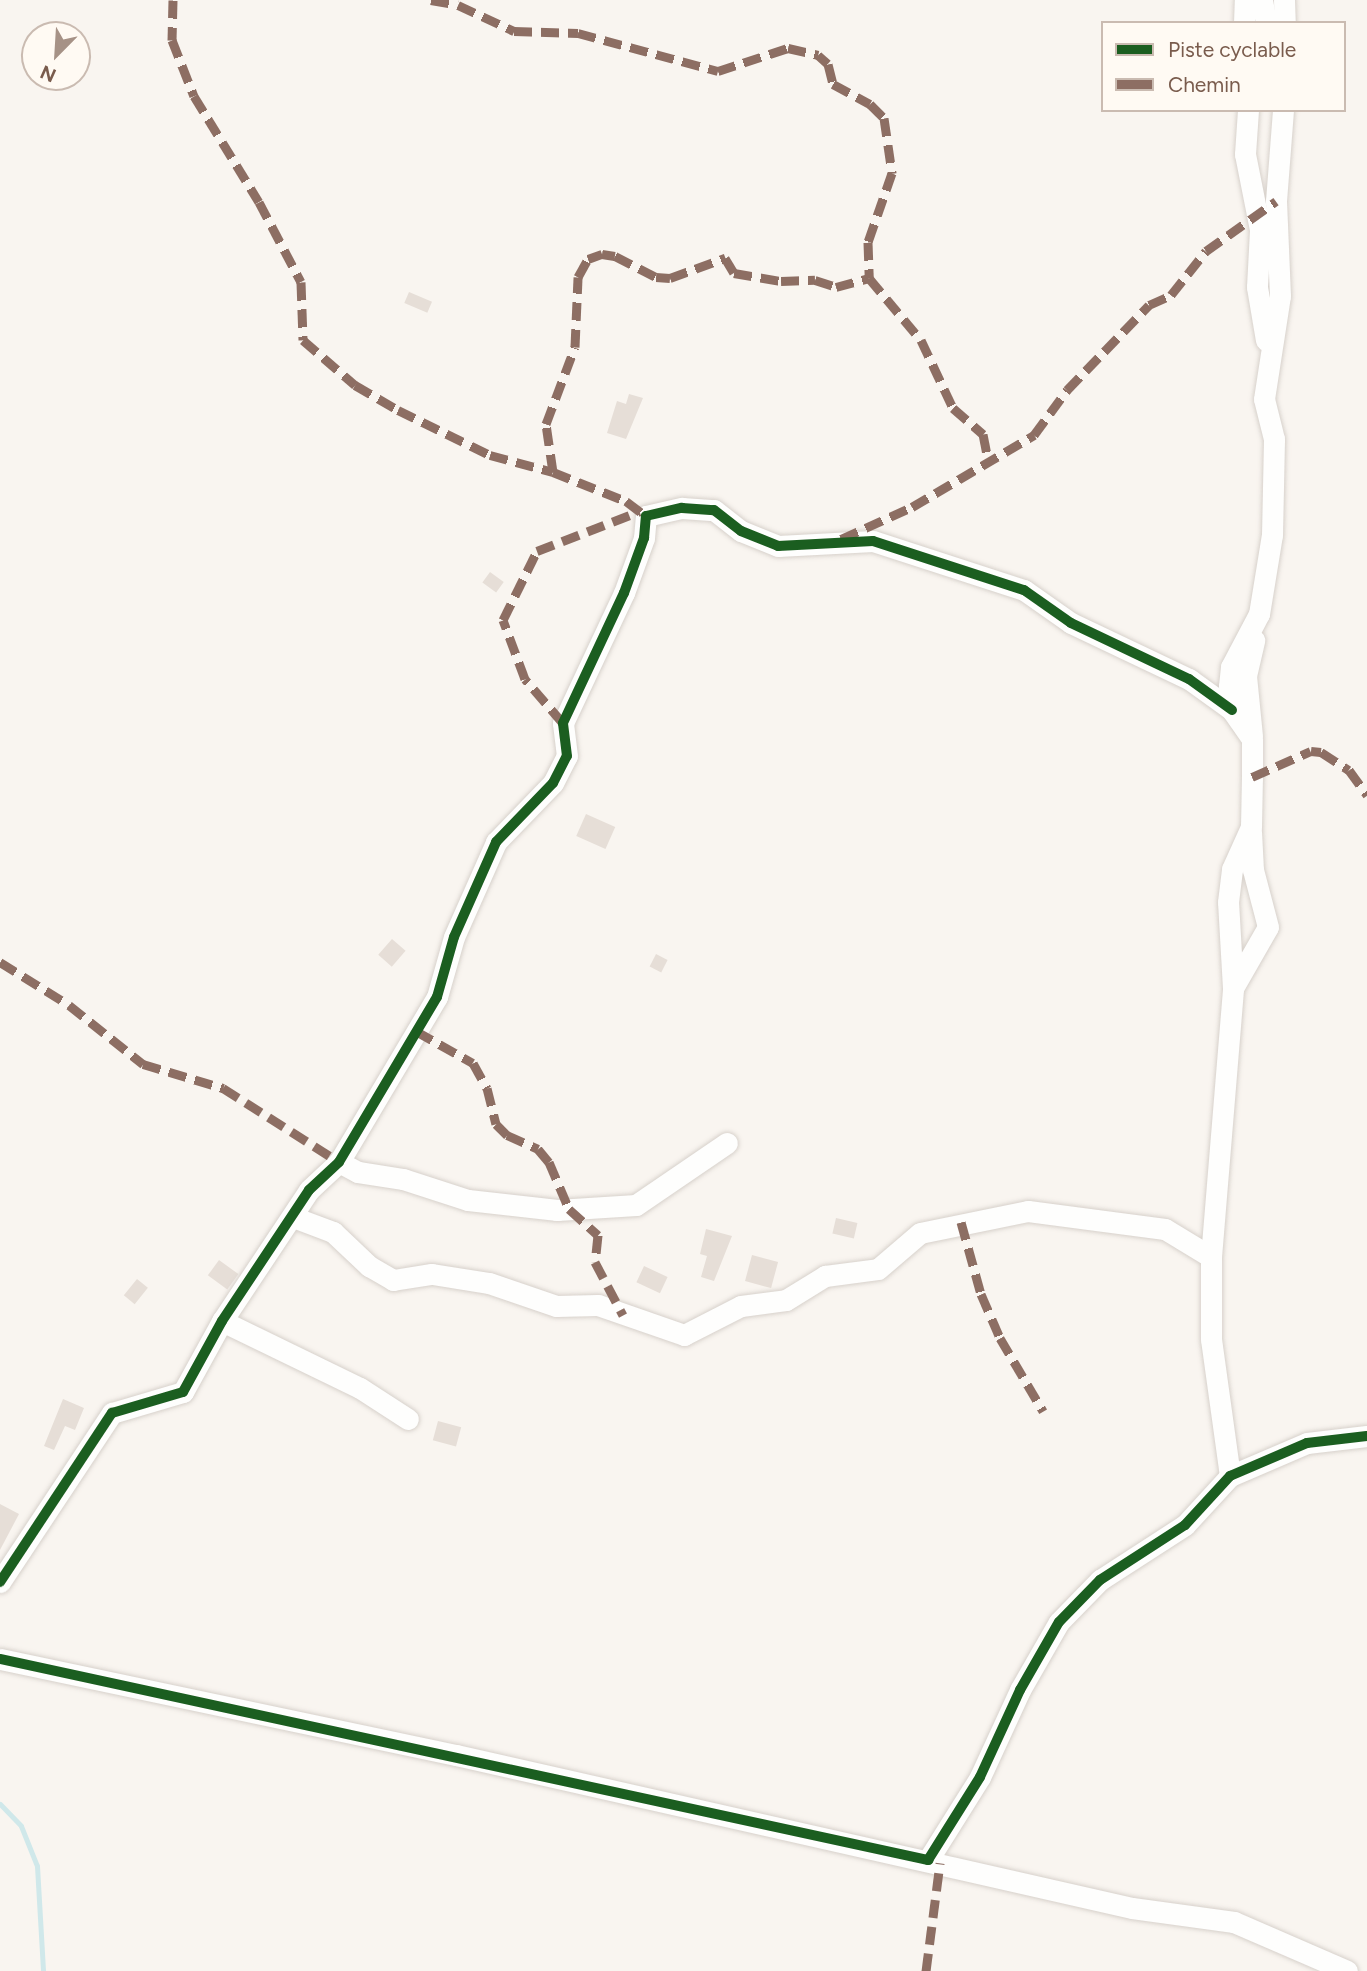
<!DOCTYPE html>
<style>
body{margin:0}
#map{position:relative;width:1367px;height:1971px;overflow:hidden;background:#f9f5f0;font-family:Figtree,sans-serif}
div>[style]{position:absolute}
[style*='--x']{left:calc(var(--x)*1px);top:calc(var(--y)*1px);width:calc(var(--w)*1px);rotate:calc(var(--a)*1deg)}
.stream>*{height:5px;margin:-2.5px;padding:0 2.5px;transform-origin:2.5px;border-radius:2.5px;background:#d0e8ea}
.building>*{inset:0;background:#e6ded7;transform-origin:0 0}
.roads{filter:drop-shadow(0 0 2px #d7d1cb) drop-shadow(0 0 2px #d7d1cb)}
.minor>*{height:21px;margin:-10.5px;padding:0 10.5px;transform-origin:10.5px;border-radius:10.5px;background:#fefefd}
.quiet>*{height:9px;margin-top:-4.5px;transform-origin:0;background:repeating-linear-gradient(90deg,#8d6e63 0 18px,transparent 0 27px)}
.cycleway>*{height:10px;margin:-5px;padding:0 5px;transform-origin:5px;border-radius:5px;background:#1b5e20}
span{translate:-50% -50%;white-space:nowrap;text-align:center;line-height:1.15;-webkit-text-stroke:5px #fffaf3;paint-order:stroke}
.legend{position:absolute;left:1101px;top:21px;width:245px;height:91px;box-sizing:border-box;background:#fffaf3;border:2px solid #cabbb1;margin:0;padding:9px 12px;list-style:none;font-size:21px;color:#7a5c4d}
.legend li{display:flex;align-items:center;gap:14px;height:35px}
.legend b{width:35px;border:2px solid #cabbb1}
.north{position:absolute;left:21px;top:21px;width:70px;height:70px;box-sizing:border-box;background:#fffaf3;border:2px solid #cabbb1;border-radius:50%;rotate:204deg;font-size:19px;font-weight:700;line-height:28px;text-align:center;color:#7a5c4d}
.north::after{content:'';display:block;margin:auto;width:24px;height:32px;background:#a69286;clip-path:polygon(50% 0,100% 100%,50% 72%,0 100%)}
</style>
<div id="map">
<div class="stream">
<i style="--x:0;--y:1804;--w:30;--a:46"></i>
<i style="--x:21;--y:1826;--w:43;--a:68.2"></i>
<i style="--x:37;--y:1866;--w:105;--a:86.7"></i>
</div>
<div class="building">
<i style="left:409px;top:292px;width:25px;height:12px;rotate:23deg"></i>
<i style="clip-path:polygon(629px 394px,643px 398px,626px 439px,607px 433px,617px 401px,626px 404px)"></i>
<i style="left:490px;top:572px;width:17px;height:13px;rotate:36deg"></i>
<i style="left:586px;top:814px;width:32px;height:24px;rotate:24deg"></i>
<i style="left:392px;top:939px;width:18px;height:21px;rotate:41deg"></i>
<i style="left:656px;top:954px;width:13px;height:14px;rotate:27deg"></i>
<i style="left:836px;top:1218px;width:22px;height:16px;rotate:13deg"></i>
<i style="clip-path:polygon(706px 1229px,732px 1236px,714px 1281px,701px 1277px,707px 1256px,700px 1254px)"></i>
<i style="left:752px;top:1255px;width:27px;height:27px;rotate:15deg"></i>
<i style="left:219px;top:1260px;width:24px;height:19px;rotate:36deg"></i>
<i style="left:644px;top:1266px;width:26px;height:18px;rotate:25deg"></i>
<i style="left:137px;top:1279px;width:14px;height:21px;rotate:39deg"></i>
<i style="clip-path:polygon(63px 1399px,84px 1408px,75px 1430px,65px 1426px,54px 1450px,44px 1446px)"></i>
<i style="left:438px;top:1421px;width:24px;height:20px;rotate:15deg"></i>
<i style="clip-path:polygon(0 1504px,19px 1514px,0 1550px)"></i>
</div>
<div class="roads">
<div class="minor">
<i style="--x:1262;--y:0;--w:23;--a:80"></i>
<i style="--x:1284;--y:0;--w:23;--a:88"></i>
<i style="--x:1244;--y:23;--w:23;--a:-88"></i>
<i style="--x:1248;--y:110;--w:44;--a:93.9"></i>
<i style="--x:1245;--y:154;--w:77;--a:78.8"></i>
<i style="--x:1260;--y:230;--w:57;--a:93"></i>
<i style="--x:1257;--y:287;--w:54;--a:80.4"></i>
<i style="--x:1252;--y:736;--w:60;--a:-95.7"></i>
<i style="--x:1246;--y:676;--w:37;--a:-77"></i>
<i style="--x:1233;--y:988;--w:70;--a:-60.2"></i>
<i style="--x:1268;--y:927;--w:59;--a:-104.7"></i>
<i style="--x:1253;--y:870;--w:38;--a:-93"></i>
<i style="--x:339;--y:1162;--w:21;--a:28"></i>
<i style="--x:358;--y:1172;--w:46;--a:8.8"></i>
<i style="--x:403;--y:1179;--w:68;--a:17.9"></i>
<i style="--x:468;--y:1200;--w:90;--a:6.4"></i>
<i style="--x:557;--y:1210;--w:79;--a:-3.6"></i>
<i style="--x:636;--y:1205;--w:110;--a:-34.3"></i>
<i style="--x:293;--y:1217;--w:43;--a:20.6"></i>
<i style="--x:333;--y:1232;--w:50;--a:43.4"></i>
<i style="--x:369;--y:1266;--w:28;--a:30"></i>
<i style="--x:393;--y:1280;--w:39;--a:-9"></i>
<i style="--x:432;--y:1274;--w:58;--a:9"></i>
<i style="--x:489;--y:1283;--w:71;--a:18.9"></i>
<i style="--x:556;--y:1306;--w:42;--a:-1.4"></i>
<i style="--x:598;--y:1305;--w:91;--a:19.2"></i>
<i style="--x:684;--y:1335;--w:64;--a:-27"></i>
<i style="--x:741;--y:1306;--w:45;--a:-7.6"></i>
<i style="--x:786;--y:1300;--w:46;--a:-31.6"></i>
<i style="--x:825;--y:1276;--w:53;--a:-7.5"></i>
<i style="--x:878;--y:1269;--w:55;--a:-40.6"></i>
<i style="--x:920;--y:1233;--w:110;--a:-11.5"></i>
<i style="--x:1028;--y:1211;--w:138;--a:7.5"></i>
<i style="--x:1165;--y:1229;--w:54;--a:31.3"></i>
<i style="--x:222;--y:1321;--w:153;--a:25.9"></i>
<i style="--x:360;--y:1388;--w:57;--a:32.9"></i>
<i style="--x:1230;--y:1476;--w:138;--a:-97.9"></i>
<i style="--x:1211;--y:1339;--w:82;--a:-90"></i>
<i style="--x:1211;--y:1257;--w:270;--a:-85.3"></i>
<i style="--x:1233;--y:988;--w:86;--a:-93.3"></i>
<i style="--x:1228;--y:902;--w:33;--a:-83"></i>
<i style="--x:1232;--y:869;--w:46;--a:-65.7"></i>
<i style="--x:1251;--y:827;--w:50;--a:-88.9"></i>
<i style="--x:1252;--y:777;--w:38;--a:-90"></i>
<i style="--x:1252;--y:739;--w:35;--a:-125"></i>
<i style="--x:1232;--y:710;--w:24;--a:-97"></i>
<i style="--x:1229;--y:686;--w:19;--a:-84"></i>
<i style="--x:1231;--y:667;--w:60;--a:-62.2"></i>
<i style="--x:1259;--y:614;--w:80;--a:-80.7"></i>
<i style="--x:1272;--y:535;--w:96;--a:-88.8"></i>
<i style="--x:1274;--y:439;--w:41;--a:-104"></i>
<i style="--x:1264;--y:399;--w:104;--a:-81.2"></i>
<i style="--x:1280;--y:296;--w:95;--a:-92.4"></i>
<i style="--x:1276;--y:201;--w:91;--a:-85.6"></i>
<i style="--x:0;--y:1582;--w:203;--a:-56.5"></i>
<i style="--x:112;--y:1413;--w:74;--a:-16.5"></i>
<i style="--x:183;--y:1392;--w:81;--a:-61.2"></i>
<i style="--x:222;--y:1321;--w:157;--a:-56.4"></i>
<i style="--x:309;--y:1190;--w:41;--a:-43"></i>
<i style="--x:339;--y:1162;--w:192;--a:-59.3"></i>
<i style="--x:437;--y:997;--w:62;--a:-74.2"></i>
<i style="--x:454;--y:937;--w:104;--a:-66.1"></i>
<i style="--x:496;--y:842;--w:82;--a:-46"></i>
<i style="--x:553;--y:783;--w:30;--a:-63"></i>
<i style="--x:567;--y:756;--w:33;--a:-97"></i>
<i style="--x:563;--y:723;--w:144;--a:-64.9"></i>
<i style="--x:624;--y:593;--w:59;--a:-70"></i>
<i style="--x:644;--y:538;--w:22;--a:-85"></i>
<i style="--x:646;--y:516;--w:37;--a:-13"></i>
<i style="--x:682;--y:508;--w:32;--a:4"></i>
<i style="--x:714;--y:510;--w:34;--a:38"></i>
<i style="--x:741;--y:531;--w:40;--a:22"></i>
<i style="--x:778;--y:546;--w:95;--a:-3"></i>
<i style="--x:873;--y:541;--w:159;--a:18"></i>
<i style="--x:1024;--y:590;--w:57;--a:35.1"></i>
<i style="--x:1071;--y:623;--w:131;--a:25.4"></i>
<i style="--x:1189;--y:679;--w:53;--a:35.8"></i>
<i style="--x:0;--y:1659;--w:466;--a:11.9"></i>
<i style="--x:456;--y:1755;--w:693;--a:12.75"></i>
<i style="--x:1132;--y:1908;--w:103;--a:7.8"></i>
<i style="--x:1234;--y:1922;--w:123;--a:23.4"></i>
<i style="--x:928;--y:1860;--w:98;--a:-57.9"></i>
<i style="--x:980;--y:1777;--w:96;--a:-65.3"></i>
<i style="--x:1020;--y:1690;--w:78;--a:-60.2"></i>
<i style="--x:1059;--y:1622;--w:59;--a:-45.7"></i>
<i style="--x:1100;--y:1580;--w:101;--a:-32.9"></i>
<i style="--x:1185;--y:1525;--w:67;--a:-47.4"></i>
<i style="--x:1230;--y:1476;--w:84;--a:-23.2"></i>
<i style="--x:1307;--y:1443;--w:60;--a:-6.7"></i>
</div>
</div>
<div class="quiet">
<i style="--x:173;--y:0;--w:40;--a:91.4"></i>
<i style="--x:172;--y:40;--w:60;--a:68.6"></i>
<i style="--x:194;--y:96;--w:124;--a:58.5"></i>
<i style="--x:259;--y:202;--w:90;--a:62.3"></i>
<i style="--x:301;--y:282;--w:58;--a:88"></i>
<i style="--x:303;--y:340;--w:69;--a:40.9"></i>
<i style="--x:355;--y:385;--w:50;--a:30.2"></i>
<i style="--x:398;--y:410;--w:102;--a:26.1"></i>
<i style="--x:490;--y:455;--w:65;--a:15.1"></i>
<i style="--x:553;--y:472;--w:79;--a:21.7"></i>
<i style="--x:626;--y:501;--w:25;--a:37"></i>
<i style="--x:431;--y:0;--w:27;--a:10"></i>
<i style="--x:458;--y:5;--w:62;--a:24.9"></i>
<i style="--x:514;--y:31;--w:64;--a:1.8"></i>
<i style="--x:578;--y:33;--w:145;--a:15.2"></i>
<i style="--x:718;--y:71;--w:74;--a:-18.2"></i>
<i style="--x:788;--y:48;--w:31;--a:13"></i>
<i style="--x:818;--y:55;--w:13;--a:42"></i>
<i style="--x:828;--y:64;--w:21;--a:76"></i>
<i style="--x:833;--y:84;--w:42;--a:28.4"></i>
<i style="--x:870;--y:104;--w:20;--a:45"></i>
<i style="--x:884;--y:118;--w:56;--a:81.7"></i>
<i style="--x:892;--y:173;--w:73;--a:109.2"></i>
<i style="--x:868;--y:242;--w:36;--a:88"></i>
<i style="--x:869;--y:278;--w:81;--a:50"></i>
<i style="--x:921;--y:340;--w:75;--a:64.8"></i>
<i style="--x:953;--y:408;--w:40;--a:41"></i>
<i style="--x:983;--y:434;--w:31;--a:79"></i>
<i style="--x:553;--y:472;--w:49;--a:-98.3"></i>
<i style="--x:546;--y:424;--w:82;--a:-69.4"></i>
<i style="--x:575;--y:347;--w:70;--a:-87.5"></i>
<i style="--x:578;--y:277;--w:21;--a:-61"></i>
<i style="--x:588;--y:259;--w:15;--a:-20"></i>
<i style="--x:602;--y:254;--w:13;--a:9"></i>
<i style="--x:615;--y:256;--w:46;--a:27.1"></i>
<i style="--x:656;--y:277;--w:14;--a:4"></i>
<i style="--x:670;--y:278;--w:59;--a:-20"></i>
<i style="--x:725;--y:258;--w:17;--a:59"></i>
<i style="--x:734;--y:273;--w:48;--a:9.7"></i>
<i style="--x:781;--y:281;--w:34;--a:-2"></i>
<i style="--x:815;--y:280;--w:22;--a:18"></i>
<i style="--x:836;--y:287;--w:34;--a:-15"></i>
<i style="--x:841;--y:539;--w:78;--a:-24.3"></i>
<i style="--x:912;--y:507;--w:142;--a:-30.5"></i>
<i style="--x:1034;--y:435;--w:56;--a:-53.7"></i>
<i style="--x:1067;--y:390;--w:118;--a:-46"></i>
<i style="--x:1149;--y:305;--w:24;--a:-24"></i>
<i style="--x:1171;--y:295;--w:56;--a:-51.5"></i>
<i style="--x:1206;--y:251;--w:86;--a:-35.5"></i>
<i style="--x:563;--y:723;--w:58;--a:-130.8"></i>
<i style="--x:525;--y:679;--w:63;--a:-110.4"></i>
<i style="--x:503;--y:620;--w:77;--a:-63.8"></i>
<i style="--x:537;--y:551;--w:110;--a:-21.2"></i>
<i style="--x:1252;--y:777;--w:64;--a:-23.8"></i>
<i style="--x:1311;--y:751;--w:10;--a:6"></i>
<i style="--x:1321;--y:752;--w:33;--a:33"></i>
<i style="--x:1349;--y:770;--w:31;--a:54"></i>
<i style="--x:0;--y:962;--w:81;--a:31.9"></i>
<i style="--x:69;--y:1005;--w:95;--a:38.6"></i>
<i style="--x:143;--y:1064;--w:84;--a:16.7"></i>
<i style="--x:223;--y:1088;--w:138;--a:32.5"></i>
<i style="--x:416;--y:1031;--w:65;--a:29.3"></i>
<i style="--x:473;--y:1063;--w:29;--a:61"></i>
<i style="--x:487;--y:1088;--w:37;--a:76"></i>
<i style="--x:496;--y:1124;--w:16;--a:45"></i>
<i style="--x:507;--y:1135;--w:34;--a:24"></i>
<i style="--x:538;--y:1149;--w:17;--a:50"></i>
<i style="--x:549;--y:1162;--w:51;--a:66.9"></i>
<i style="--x:569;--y:1209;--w:39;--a:42"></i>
<i style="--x:598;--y:1235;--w:27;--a:96"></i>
<i style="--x:595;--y:1262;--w:60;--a:62.2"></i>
<i style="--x:961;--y:1222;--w:75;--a:74.5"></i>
<i style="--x:981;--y:1294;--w:48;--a:66.6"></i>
<i style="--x:1000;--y:1338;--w:85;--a:59.5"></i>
<i style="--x:926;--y:1971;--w:109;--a:-82.6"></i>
</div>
<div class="cycleway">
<i style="--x:0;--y:1582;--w:203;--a:-56.5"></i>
<i style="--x:112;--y:1413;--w:74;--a:-16.5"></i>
<i style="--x:183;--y:1392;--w:81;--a:-61.2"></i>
<i style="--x:222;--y:1321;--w:157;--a:-56.4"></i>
<i style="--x:309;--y:1190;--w:41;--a:-43"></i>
<i style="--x:339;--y:1162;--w:192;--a:-59.3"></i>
<i style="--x:437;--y:997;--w:62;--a:-74.2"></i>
<i style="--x:454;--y:937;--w:104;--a:-66.1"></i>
<i style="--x:496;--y:842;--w:82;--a:-46"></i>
<i style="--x:553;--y:783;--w:30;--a:-63"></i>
<i style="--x:567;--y:756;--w:33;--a:-97"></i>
<i style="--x:563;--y:723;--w:144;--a:-64.9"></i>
<i style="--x:624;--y:593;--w:59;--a:-70"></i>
<i style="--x:644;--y:538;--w:22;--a:-85"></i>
<i style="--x:646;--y:516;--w:37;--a:-13"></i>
<i style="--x:682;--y:508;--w:32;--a:4"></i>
<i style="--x:714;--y:510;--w:34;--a:38"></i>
<i style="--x:741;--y:531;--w:40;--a:22"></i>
<i style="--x:778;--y:546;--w:95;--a:-3"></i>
<i style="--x:873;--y:541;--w:159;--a:18"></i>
<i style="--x:1024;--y:590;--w:57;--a:35.1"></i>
<i style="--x:1071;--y:623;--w:131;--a:25.4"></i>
<i style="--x:1189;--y:679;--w:53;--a:35.8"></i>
<i style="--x:0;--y:1659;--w:950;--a:12.22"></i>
<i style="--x:928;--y:1860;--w:98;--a:-57.9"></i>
<i style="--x:980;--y:1777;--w:96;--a:-65.3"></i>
<i style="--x:1020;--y:1690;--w:78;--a:-60.2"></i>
<i style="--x:1059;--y:1622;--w:59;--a:-45.7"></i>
<i style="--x:1100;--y:1580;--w:101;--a:-32.9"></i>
<i style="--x:1185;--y:1525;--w:67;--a:-47.4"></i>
<i style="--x:1230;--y:1476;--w:84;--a:-23.2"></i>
<i style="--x:1307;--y:1443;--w:60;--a:-6.7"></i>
</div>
<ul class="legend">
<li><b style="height:9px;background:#1b5e20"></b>Piste cyclable</li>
<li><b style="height:9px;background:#8d6e63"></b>Chemin</li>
</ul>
<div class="north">N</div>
</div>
